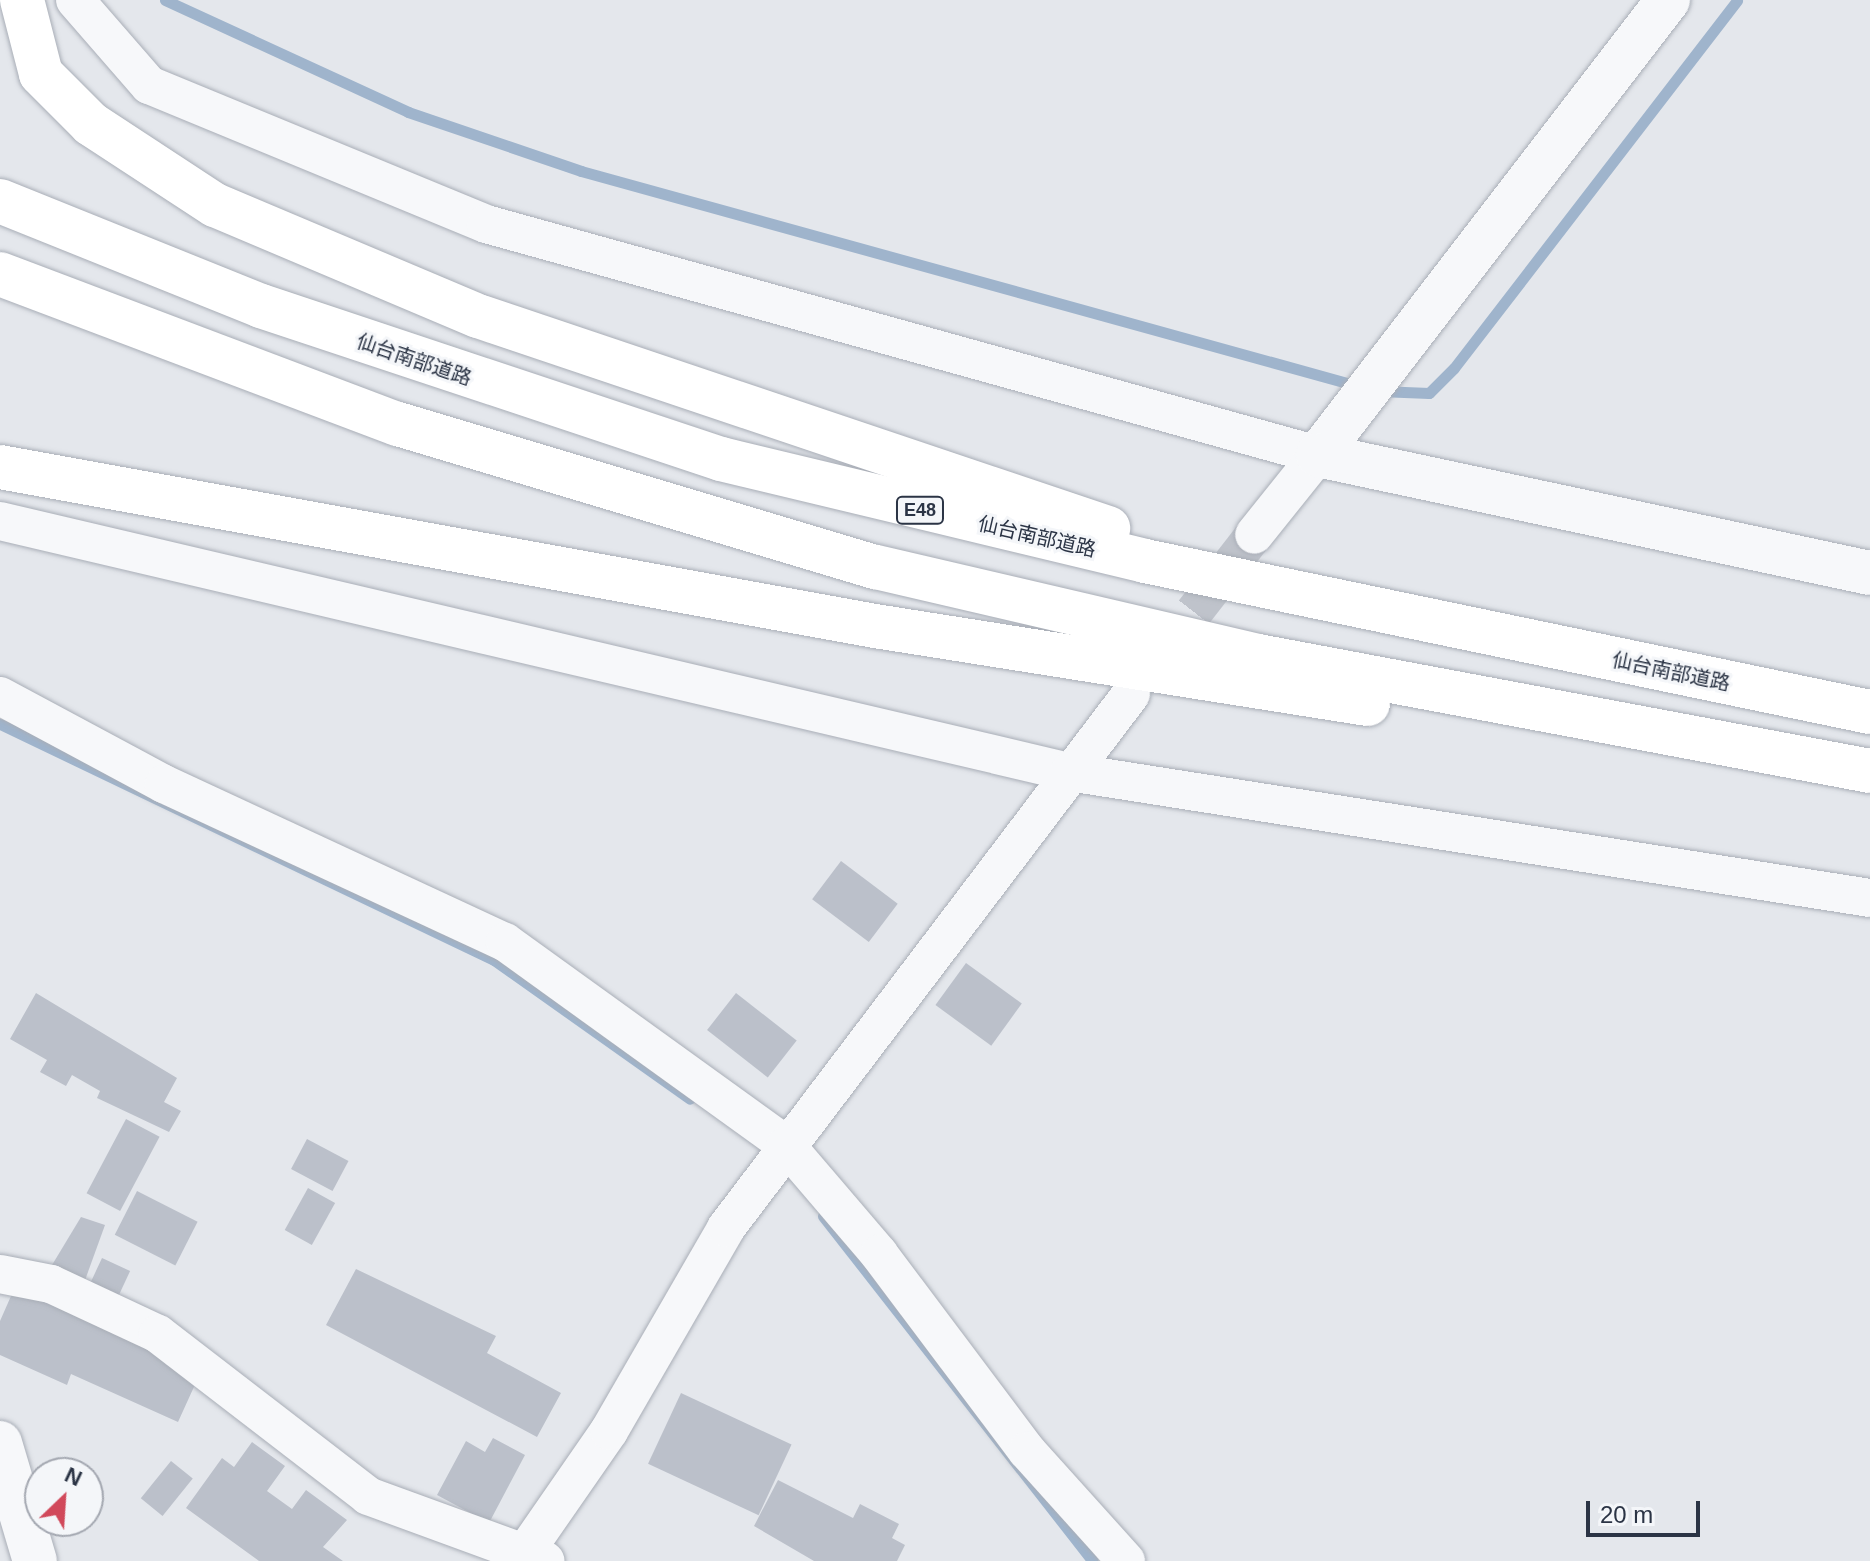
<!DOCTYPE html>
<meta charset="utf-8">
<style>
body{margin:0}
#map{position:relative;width:1870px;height:1561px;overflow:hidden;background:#e4e7ec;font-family:Helvetica,"Noto Sans JP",sans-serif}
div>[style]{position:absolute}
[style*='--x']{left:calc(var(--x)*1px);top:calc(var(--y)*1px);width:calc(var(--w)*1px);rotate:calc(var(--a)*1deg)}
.stream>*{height:11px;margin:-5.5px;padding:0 5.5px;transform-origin:5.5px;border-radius:5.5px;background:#9fb4cc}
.building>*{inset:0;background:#bbc0ca;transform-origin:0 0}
.minor-tunnel>*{height:38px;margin-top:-19px;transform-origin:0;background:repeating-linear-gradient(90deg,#bfc3cb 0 38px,transparent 0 57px)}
.roads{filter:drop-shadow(0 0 2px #a9aeb7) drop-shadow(0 0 2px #a9aeb7)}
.minor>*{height:38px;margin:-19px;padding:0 19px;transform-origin:19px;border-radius:19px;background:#f7f8fa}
.tertiary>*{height:44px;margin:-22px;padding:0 22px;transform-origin:22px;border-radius:22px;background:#f7f8fa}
.motorway>*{height:44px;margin:-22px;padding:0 22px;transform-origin:22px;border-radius:22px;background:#fff}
span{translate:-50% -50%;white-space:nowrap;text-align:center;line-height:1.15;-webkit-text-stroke:6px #f4f6f9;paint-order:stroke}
.shield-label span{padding:2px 6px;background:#f4f6f9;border:2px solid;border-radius:6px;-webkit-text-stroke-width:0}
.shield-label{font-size:18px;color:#2b3445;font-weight:700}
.street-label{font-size:20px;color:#2b3445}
.north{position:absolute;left:24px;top:1457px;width:80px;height:80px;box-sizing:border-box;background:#f4f6f9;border:2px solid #a4a8b1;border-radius:50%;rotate:25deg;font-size:22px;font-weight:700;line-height:32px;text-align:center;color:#2b3445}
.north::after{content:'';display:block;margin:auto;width:28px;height:36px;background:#d1495b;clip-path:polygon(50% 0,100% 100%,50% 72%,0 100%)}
.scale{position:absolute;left:1586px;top:1501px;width:114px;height:36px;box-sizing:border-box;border:4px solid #2b3445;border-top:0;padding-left:10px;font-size:24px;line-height:28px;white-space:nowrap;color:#2b3445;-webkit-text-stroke:6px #f4f6f9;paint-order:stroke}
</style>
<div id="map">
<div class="stream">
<i style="--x:165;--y:0;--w:268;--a:24.7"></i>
<i style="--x:408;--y:112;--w:183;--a:18.8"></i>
<i style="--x:581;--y:171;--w:806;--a:15.47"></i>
<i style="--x:1379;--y:391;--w:50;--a:2.3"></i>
<i style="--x:1429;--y:393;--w:35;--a:-45"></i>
<i style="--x:1454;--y:368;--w:464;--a:-52.4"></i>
<i style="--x:0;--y:724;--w:547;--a:25.54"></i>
<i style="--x:494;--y:960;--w:240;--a:35.3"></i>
<i style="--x:823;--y:1216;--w:438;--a:52"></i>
</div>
<div class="building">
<i style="left:841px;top:861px;width:71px;height:48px;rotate:37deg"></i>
<i style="left:966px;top:963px;width:69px;height:52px;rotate:36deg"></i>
<i style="clip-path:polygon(36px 993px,177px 1078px,164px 1102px,181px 1111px,169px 1132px,97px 1098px,100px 1091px,72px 1075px,66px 1086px,40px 1072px,47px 1060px,10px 1039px)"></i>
<i style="left:736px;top:993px;width:77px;height:47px;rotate:38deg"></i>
<i style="left:126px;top:1119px;width:38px;height:84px;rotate:28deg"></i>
<i style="left:307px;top:1139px;width:47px;height:34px;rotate:28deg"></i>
<i style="left:308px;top:1188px;width:31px;height:48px;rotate:29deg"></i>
<i style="left:137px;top:1191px;width:68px;height:49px;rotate:27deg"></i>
<i style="clip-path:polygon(81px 1217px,105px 1225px,84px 1283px,49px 1270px)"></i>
<i style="left:102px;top:1258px;width:31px;height:30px;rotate:25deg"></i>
<i style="clip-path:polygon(356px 1269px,496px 1336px,487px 1353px,561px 1393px,537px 1437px,326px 1325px)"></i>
<i style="clip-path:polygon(15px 1287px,169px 1355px,165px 1364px,198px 1378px,178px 1422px,71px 1374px,67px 1385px,0 1355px,0 1321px)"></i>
<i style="left:681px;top:1393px;width:122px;height:78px;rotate:25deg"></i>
<i style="clip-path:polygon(493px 1438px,525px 1455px,489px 1523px,437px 1495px,466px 1441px,485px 1452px)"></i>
<i style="clip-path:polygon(252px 1442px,285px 1466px,267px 1491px,292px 1509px,306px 1490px,347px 1520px,323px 1547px,343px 1561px,259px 1561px,186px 1508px,222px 1458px,234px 1467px)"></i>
<i style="left:171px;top:1461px;width:28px;height:48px;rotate:39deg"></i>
<i style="clip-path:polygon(778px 1480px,853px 1518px,860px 1504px,899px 1524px,892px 1538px,905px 1545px,897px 1561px,814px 1561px,754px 1526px)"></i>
</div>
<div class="minor-tunnel">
<i style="--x:1159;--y:657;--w:155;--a:-52.1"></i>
</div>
<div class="roads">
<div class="minor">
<i style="--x:75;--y:0;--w:113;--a:49"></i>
<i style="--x:149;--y:85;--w:365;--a:22.4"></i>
<i style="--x:486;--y:224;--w:863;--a:15.52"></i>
<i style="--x:1318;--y:455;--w:102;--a:128.7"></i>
<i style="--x:0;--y:521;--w:1098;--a:13.21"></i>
<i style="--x:1069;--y:772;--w:811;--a:8.94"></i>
<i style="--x:0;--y:696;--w:186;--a:28.2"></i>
<i style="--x:164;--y:784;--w:376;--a:24.9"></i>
<i style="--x:505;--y:942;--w:347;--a:35.8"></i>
<i style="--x:786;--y:1145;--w:143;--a:49.5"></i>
<i style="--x:879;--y:1254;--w:246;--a:53.1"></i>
<i style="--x:1027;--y:1451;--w:148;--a:48"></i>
<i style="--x:0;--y:1274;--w:52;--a:11.1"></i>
<i style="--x:51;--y:1284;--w:118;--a:25"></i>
<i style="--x:158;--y:1334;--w:265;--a:37.6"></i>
<i style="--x:368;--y:1496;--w:189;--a:20.1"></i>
<i style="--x:519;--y:1561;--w:158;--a:-55.3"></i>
<i style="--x:609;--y:1431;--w:234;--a:-60"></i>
<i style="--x:726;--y:1228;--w:670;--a:-52.82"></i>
</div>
<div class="tertiary">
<i style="--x:1668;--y:0;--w:574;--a:127.57"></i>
<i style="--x:1318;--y:455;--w:564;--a:12.07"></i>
<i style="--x:0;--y:1443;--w:123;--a:73.5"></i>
</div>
<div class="motorway">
<i style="--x:22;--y:0;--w:76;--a:75.6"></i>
<i style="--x:41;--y:74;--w:71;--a:45"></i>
<i style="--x:91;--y:124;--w:148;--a:33.2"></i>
<i style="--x:215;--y:205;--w:285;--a:22.9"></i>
<i style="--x:478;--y:316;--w:665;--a:18.6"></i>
<i style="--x:0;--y:201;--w:281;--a:21.9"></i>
<i style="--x:261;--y:306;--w:485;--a:18.4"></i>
<i style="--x:721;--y:459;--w:436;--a:13.5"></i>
<i style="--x:1145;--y:561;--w:741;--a:11.77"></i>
<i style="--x:0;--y:274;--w:425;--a:20.7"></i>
<i style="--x:398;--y:424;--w:499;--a:16.7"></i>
<i style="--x:876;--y:567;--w:392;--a:13.1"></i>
<i style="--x:1258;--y:656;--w:623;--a:10.64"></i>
<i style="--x:0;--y:467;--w:889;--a:10.3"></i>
<i style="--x:875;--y:626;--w:499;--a:9"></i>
</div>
</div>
<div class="shield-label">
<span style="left:920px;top:510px">E48</span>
</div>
<div class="street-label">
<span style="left:414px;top:360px;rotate:19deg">仙台南部道路</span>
<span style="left:1037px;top:537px;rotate:13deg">仙台南部道路</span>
<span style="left:1671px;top:672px;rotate:12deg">仙台南部道路</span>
</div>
<div class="north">N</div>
<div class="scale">20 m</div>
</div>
